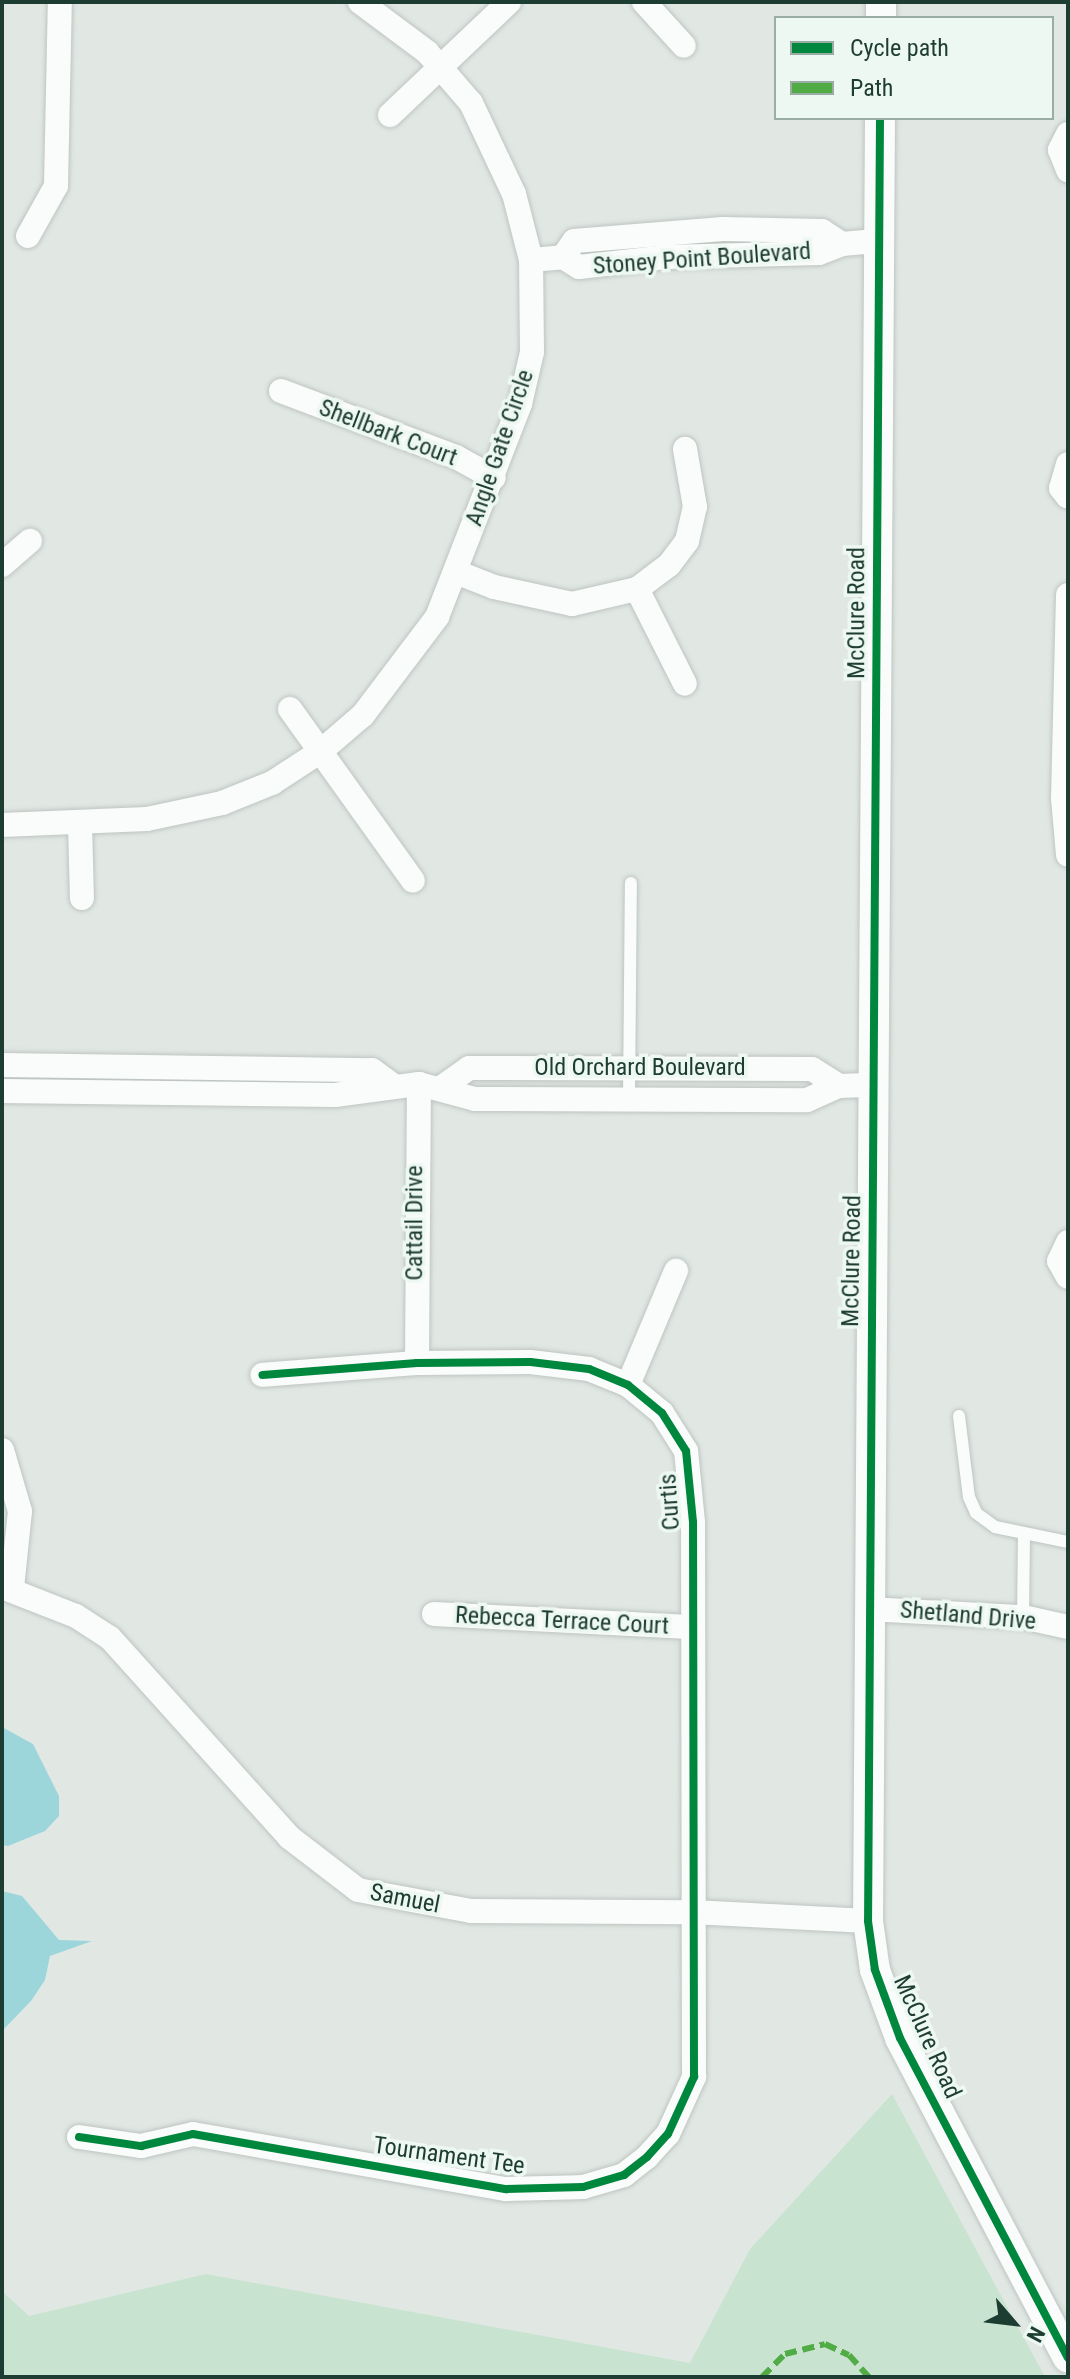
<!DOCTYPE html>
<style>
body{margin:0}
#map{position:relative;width:1070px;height:2379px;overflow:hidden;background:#e1e8e4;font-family:"Roboto Condensed",sans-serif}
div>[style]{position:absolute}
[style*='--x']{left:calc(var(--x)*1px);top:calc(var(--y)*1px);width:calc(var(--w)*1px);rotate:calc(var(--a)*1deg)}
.green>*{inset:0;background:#c8e3cf}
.water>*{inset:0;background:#9cd6db}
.roads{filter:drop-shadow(0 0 2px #bec5c1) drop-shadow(0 0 2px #bec5c1)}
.service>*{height:12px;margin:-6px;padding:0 6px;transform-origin:6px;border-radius:6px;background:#fafcfb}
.minor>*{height:24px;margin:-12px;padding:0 12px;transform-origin:12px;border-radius:12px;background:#fafcfb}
.tertiary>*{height:30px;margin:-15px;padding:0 15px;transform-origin:15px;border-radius:15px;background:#fafcfb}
.quiet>*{height:6px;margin-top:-3px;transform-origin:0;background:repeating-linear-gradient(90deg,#52ac45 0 12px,transparent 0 18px)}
.cycleway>*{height:8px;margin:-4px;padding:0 4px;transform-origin:4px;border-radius:4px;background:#00873e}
span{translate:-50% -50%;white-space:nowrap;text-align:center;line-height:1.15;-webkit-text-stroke:7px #eef8f2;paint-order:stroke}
.street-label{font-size:24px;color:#1d3c32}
.frame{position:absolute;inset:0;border:4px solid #1d3c32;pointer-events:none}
.legend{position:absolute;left:774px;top:16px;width:280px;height:104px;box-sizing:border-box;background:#eef8f2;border:2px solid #9aada5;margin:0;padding:10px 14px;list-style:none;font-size:24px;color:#1d3c32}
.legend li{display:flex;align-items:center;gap:16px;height:40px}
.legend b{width:40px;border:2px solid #9aada5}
.north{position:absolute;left:974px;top:2283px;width:80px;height:80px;-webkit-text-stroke:6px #eef8f2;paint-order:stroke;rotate:118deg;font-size:22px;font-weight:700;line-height:32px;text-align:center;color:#1d3c32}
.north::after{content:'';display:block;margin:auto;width:28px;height:36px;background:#1d3c32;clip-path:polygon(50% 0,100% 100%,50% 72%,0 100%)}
</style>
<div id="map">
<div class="green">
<i style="clip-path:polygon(892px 2094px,1045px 2377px,2px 2377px,2px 2291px,29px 2316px,206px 2274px,690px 2363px,750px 2249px)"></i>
</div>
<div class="water">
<i style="clip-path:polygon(2px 1727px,33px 1744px,59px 1796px,59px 1816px,45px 1831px,8px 1846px,2px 1845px)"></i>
<i style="clip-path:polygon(2px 1891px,22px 1896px,59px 1940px,92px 1941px,50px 1956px,45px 1980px,31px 2001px,2px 2031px)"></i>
</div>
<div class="roads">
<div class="service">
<i style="--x:629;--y:1099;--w:216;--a:-89.5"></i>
<i style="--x:959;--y:1416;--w:82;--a:83"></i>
<i style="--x:969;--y:1497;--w:17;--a:66"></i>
<i style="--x:976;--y:1513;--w:24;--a:36"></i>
<i style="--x:995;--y:1527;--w:75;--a:11.6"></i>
<i style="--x:1023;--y:1617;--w:83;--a:-89.3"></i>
</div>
<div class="minor">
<i style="--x:644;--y:2;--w:59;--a:47.7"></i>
<i style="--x:390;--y:115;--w:164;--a:-43.5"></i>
<i style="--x:1068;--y:134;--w:18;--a:117"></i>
<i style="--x:1060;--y:150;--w:22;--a:68"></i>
<i style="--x:28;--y:236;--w:57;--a:-60.8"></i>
<i style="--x:56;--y:186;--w:184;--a:-88.8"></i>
<i style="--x:563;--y:257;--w:19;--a:-55"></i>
<i style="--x:574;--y:241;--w:149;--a:-4.6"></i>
<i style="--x:723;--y:229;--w:99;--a:1.2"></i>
<i style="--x:822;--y:231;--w:24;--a:33"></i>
<i style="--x:531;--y:260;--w:32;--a:-5"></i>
<i style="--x:563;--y:257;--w:19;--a:32"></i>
<i style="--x:579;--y:267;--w:89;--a:-6.5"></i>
<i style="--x:667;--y:257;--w:152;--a:-1.5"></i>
<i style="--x:819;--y:253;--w:25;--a:-21"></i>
<i style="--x:842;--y:244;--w:37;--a:-5"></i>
<i style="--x:281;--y:391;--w:187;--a:20.7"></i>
<i style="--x:456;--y:457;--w:43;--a:28.9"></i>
<i style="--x:1068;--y:464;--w:25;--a:106"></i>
<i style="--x:1061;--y:488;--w:11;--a:52"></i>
<i style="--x:2;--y:565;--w:37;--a:-41"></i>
<i style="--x:456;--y:572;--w:41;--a:21.5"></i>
<i style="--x:494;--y:587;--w:80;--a:12.3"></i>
<i style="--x:572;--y:604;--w:67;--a:-13"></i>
<i style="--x:637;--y:589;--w:40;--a:-37"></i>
<i style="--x:669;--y:565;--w:30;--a:-53"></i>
<i style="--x:687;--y:541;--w:35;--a:-77"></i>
<i style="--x:695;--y:507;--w:59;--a:-99.8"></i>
<i style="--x:637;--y:589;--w:106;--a:63.2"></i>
<i style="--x:1068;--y:595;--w:203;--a:91.4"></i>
<i style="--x:1063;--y:798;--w:57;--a:85"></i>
<i style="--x:290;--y:709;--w:211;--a:54.4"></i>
<i style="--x:80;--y:824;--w:74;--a:88.5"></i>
<i style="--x:2;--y:825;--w:145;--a:-2.4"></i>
<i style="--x:147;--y:819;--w:77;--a:-12"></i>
<i style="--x:222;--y:803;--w:54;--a:-21.8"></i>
<i style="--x:272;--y:783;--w:59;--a:-33.1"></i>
<i style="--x:321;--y:751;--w:55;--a:-40.6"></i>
<i style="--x:363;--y:715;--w:123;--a:-52.9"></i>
<i style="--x:437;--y:617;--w:229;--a:-68.7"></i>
<i style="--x:520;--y:404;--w:53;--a:-77"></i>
<i style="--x:532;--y:352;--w:92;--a:-90.6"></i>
<i style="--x:531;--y:260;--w:68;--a:-104.4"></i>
<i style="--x:514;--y:194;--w:101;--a:-115.3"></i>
<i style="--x:471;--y:103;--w:67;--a:-130.8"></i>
<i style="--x:427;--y:52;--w:84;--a:-143.3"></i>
<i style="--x:2;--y:1065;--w:370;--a:0.8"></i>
<i style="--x:372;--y:1070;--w:24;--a:36"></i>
<i style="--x:442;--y:1087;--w:33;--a:-35"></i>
<i style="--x:469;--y:1068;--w:35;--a:0"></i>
<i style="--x:504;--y:1068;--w:308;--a:0.2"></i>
<i style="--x:812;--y:1069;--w:32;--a:32"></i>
<i style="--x:2;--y:1091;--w:333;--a:0.7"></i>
<i style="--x:335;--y:1095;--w:85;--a:-7.5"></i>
<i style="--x:419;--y:1084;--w:58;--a:15"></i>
<i style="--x:475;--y:1099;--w:332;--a:0.2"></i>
<i style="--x:807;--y:1100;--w:35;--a:-24"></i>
<i style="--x:839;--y:1086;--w:35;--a:-2"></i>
<i style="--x:1068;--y:1242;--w:21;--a:115"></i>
<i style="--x:1059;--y:1261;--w:18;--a:61"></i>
<i style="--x:417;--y:1363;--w:279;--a:-89.6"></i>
<i style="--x:628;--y:1385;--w:124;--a:-67.2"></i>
<i style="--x:2;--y:1450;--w:64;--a:73.6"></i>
<i style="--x:20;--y:1511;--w:77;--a:95.9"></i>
<i style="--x:2;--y:1587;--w:79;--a:21.4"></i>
<i style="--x:76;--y:1616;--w:40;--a:32.9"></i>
<i style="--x:110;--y:1638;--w:268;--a:48"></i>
<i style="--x:289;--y:1837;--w:87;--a:37.5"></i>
<i style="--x:358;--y:1890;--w:115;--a:10.5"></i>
<i style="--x:471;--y:1911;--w:221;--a:0.3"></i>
<i style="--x:692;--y:1912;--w:176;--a:2.9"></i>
<i style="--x:868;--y:1609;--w:155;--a:3"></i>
<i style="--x:1023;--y:1617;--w:46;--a:12.5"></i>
<i style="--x:434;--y:1614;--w:256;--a:2.9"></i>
<i style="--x:79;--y:2137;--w:63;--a:8.3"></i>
<i style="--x:141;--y:2146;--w:53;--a:-13"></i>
<i style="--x:193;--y:2134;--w:318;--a:10"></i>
<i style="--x:506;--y:2189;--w:77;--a:-1.5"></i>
<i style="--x:583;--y:2187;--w:43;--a:-16.3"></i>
<i style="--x:624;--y:2175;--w:29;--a:-38"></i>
<i style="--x:647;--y:2157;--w:31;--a:-48"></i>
<i style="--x:668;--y:2134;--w:63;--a:-65.5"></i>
<i style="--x:694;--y:2077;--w:555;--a:-90.1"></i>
<i style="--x:693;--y:1522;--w:71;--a:-95.6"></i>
<i style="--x:686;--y:1451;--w:45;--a:-122.3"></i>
<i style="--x:662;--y:1413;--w:44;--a:-140.5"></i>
<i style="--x:628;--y:1385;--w:42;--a:-157.7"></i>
<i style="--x:589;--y:1369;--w:59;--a:-173.2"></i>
<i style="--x:530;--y:1362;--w:113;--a:179.5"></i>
<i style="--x:417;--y:1363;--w:155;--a:175.6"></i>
</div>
<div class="tertiary">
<i style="--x:881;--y:18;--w:16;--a:-90"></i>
<i style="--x:880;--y:118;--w:1803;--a:90.38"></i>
<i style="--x:868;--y:1921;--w:49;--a:81.9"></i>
<i style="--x:875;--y:1970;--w:72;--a:69.8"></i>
<i style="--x:900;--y:2038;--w:361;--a:62.3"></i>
</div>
</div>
<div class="quiet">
<i style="--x:762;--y:2377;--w:33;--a:-45"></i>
<i style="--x:785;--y:2354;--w:41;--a:-14"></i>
<i style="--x:825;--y:2344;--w:26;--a:25"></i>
<i style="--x:849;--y:2355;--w:30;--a:48"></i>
</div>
<div class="cycleway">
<i style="--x:880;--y:118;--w:1803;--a:90.38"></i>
<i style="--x:868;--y:1921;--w:49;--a:81.9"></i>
<i style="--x:875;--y:1970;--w:72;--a:69.8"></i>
<i style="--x:900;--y:2038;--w:361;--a:62.3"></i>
<i style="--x:79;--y:2137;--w:63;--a:8.3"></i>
<i style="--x:141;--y:2146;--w:53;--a:-13"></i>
<i style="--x:193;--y:2134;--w:318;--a:10"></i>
<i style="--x:506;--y:2189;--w:77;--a:-1.5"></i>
<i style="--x:583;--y:2187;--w:43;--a:-16.3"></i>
<i style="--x:624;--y:2175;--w:29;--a:-38"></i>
<i style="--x:647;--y:2157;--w:31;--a:-48"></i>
<i style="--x:668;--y:2134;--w:63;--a:-65.5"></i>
<i style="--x:694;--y:2077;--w:555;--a:-90.1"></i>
<i style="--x:693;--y:1522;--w:71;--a:-95.6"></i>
<i style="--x:686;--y:1451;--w:45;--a:-122.3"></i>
<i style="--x:662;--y:1413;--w:44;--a:-140.5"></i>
<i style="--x:628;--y:1385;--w:42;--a:-157.7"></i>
<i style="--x:589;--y:1369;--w:59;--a:-173.2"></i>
<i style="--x:530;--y:1362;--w:113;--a:179.5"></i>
<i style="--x:417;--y:1363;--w:155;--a:175.6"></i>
</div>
<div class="street-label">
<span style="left:702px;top:259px;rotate:-4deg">Stoney Point Boulevard</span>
<span style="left:388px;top:433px;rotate:21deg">Shellbark Court</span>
<span style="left:500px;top:448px;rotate:-71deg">Angle Gate Circle</span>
<span style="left:857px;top:613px;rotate:-90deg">McClure Road</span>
<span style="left:640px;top:1068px">Old Orchard Boulevard</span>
<span style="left:415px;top:1223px;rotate:-90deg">Cattail Drive</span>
<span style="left:852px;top:1261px;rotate:-89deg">McClure Road</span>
<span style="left:670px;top:1502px;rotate:-94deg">Curtis</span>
<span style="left:968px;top:1616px;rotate:5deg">Shetland Drive</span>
<span style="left:562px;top:1621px;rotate:3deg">Rebecca Terrace Court</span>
<span style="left:405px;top:1899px;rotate:11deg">Samuel</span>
<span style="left:927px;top:2037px;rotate:66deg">McClure Road</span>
<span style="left:449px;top:2156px;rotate:8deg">Tournament Tee</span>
</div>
<div class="frame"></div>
<ul class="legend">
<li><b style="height:10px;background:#00873e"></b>Cycle path</li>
<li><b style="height:10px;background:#52ac45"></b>Path</li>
</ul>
<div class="north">N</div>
</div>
